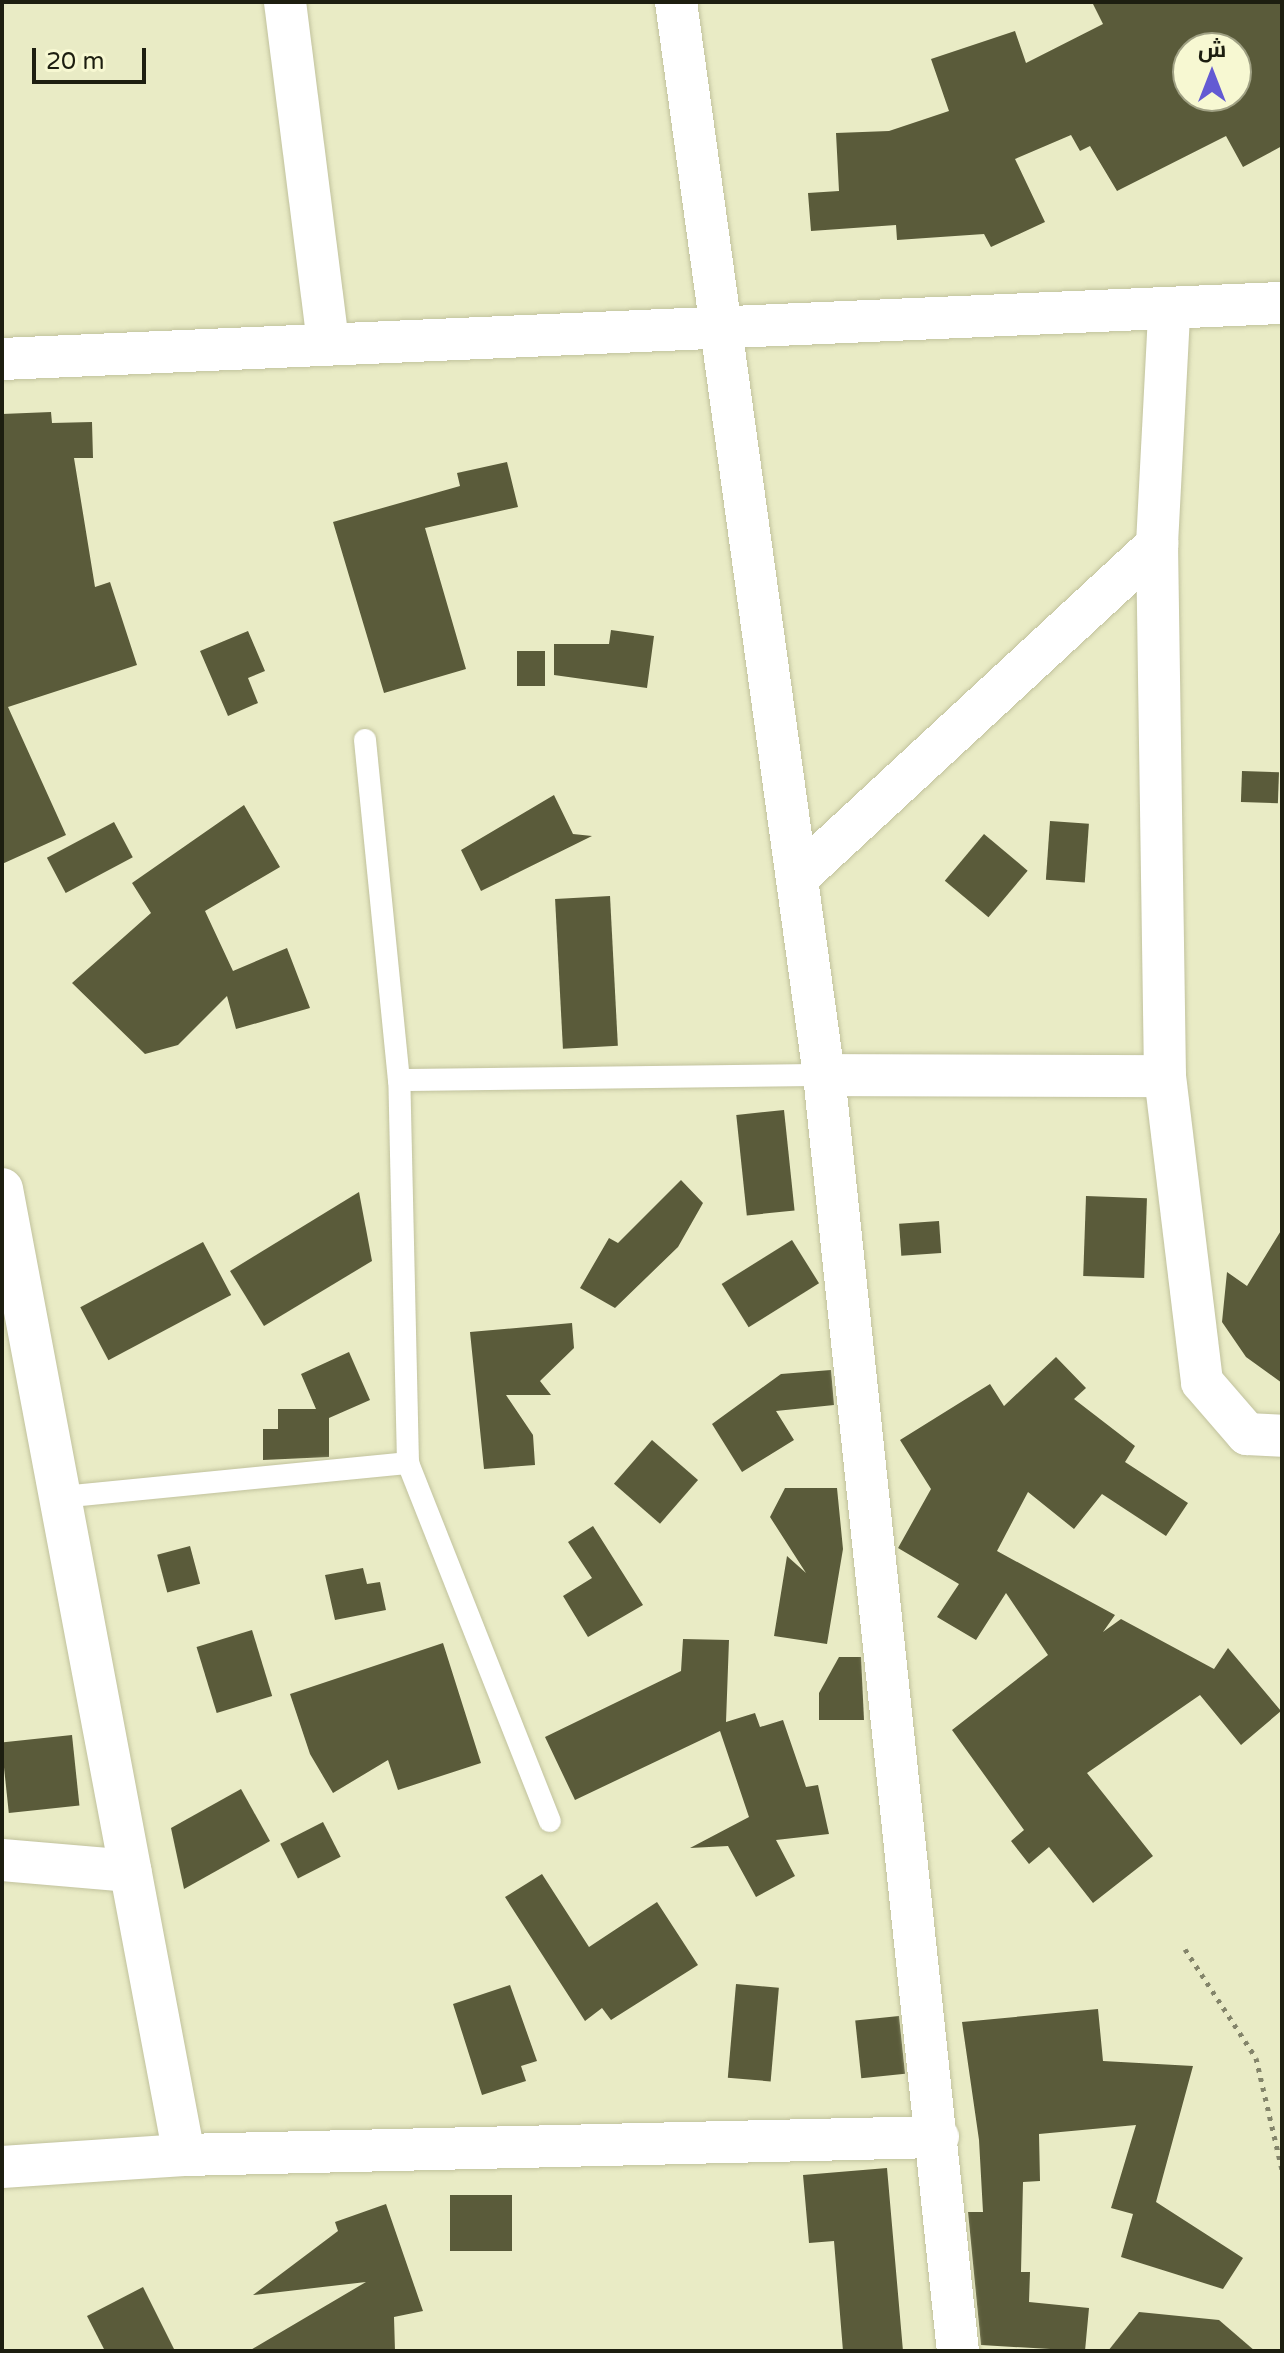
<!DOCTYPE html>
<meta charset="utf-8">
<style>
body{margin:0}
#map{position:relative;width:1284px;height:2353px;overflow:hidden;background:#e9ebc5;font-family:"Varela Round",Cairo,sans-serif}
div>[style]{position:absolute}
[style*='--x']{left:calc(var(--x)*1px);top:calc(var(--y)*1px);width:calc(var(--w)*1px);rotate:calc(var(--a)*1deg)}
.building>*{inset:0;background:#5a5b3a;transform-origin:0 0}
.path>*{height:5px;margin-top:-2.5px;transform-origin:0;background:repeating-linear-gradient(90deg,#83846a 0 4px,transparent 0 10px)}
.roads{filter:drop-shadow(0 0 2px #c1c29d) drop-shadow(0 0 2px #c1c29d)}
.service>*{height:22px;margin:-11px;padding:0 11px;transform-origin:11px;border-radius:11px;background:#fff}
.minor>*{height:42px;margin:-21px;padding:0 21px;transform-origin:21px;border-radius:21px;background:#fff}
span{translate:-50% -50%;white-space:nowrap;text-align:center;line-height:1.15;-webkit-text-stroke:8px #f7f8d2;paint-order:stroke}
.frame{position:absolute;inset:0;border:4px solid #1d1e10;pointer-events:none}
.north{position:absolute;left:1172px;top:32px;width:80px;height:80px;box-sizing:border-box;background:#f7f8d2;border:2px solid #a0a184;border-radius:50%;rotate:0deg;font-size:22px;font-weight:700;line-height:32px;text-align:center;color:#1d1e10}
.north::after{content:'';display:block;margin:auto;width:28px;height:36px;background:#635ad3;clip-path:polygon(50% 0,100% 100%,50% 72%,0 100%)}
.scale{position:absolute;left:32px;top:48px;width:114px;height:36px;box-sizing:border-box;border:4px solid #1d1e10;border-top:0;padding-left:10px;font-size:24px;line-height:28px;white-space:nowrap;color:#1d1e10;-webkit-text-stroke:6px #f7f8d2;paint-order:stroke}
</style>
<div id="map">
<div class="building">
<i style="clip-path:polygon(evenodd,1092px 2px,1282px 2px,1282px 146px,1243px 167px,1226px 136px,1117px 191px,1090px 146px,1080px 151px,1071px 135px,1015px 159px,1045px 222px,991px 247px,984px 234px,897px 240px,896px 225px,811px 231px,808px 193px,839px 191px,836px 133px,889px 131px,949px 111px,931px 59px,1015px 31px,1026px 63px,1103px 24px,1092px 2px,1188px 48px,1236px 48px,1236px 96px,1188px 96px,1188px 48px)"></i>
<i style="clip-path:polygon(51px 412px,52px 423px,92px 422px,93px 458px,74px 458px,95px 587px,110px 582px,137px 665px,8px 707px,66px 835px,2px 864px,2px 414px)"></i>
<i style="clip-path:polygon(507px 462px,518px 507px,425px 528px,466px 669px,384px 693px,333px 522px,460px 486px,457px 473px)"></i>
<i style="clip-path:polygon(611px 630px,654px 636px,647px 688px,554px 675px,554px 644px,609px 644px)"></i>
<i style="clip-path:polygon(248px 631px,265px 671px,248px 678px,258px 703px,228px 716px,200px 651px)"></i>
<i style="left:517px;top:651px;width:28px;height:35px"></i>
<i style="left:1242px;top:771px;width:37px;height:31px;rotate:2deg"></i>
<i style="clip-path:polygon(554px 795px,573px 834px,592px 836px,481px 891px,461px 850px)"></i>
<i style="clip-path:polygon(244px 805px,280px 867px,205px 911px,233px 971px,287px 948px,310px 1008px,236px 1029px,227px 996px,178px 1045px,145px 1054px,72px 983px,151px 913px,132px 883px)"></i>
<i style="left:1050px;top:821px;width:39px;height:59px;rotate:4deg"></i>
<i style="left:114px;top:822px;width:40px;height:76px;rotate:62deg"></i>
<i style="left:984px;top:834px;width:57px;height:61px;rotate:40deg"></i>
<i style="left:610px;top:896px;width:150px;height:55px;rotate:87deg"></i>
<i style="left:784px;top:1110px;width:101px;height:48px;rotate:84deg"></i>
<i style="clip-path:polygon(681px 1180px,703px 1203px,678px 1247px,615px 1308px,580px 1288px,609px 1238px,618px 1243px)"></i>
<i style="clip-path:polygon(359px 1192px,372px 1261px,264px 1326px,230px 1271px)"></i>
<i style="left:1086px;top:1196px;width:61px;height:80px;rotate:2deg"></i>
<i style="left:939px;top:1221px;width:32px;height:40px;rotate:86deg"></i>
<i style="clip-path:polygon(1282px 1229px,1282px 1383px,1246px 1357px,1222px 1322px,1227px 1272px,1247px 1286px)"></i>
<i style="left:792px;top:1240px;width:51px;height:83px;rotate:58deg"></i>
<i style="left:203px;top:1242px;width:60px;height:139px;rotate:62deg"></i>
<i style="clip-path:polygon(572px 1323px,574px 1348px,540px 1381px,551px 1395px,506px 1395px,533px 1435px,535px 1465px,484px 1469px,470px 1332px)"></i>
<i style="clip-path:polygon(349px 1352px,370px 1400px,329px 1418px,329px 1457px,263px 1460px,263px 1429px,278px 1429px,278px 1409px,316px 1409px,301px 1374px)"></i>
<i style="clip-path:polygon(1056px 1357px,1086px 1388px,1074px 1399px,1135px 1446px,1125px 1462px,1188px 1503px,1166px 1536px,1102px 1494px,1074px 1529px,1028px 1492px,997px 1551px,1115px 1615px,1103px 1632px,1121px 1619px,1214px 1669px,1228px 1648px,1281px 1711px,1241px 1745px,1200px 1695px,1087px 1773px,1153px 1856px,1093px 1903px,1049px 1847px,1029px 1864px,1011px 1841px,1024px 1830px,952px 1730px,1048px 1655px,1006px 1593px,976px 1640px,937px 1617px,959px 1584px,898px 1548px,931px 1489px,900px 1440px,990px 1384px,1004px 1406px)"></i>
<i style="clip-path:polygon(831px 1370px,834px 1405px,776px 1411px,794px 1440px,742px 1472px,712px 1424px,781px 1374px)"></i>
<i style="left:652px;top:1440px;width:61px;height:58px;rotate:41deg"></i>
<i style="clip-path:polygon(785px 1488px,837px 1488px,843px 1549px,827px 1644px,774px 1636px,787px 1556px,806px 1573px,770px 1517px)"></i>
<i style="clip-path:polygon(593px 1526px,643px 1605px,588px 1637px,563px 1596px,592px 1578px,568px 1542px)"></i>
<i style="left:190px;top:1546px;width:39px;height:34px;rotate:75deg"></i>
<i style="clip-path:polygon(363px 1568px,367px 1584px,380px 1582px,386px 1610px,335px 1620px,325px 1575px)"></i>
<i style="left:252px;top:1630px;width:69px;height:58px;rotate:73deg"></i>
<i style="clip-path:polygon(683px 1639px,729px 1640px,726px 1722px,755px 1713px,760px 1727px,783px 1720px,806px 1787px,818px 1785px,829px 1834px,776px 1840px,795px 1876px,756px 1897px,728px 1846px,690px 1848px,749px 1817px,720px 1731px,575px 1800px,545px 1737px,681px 1671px)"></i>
<i style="clip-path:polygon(443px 1643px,481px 1763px,398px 1790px,388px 1760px,333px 1793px,310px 1754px,290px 1694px)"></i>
<i style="clip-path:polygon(839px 1657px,861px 1657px,864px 1720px,819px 1720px,819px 1693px)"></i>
<i style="left:72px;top:1735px;width:71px;height:71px;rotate:84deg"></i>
<i style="clip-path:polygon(241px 1789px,270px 1841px,184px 1889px,171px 1828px)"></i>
<i style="left:323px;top:1822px;width:39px;height:48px;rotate:63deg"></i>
<i style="clip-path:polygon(542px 1874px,589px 1947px,657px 1902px,698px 1965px,611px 2020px,602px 2008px,585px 2021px,505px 1897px)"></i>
<i style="left:736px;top:1984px;width:43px;height:94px;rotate:5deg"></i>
<i style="clip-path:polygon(510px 1985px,537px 2061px,521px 2066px,526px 2081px,482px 2095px,453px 2004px)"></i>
<i style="clip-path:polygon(1098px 2009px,1103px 2061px,1193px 2066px,1156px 2202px,1243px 2258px,1223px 2289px,1121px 2257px,1133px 2214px,1111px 2208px,1136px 2125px,1039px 2134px,1040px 2181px,1023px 2182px,1021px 2272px,1030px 2272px,1029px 2302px,1089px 2308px,1085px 2351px,981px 2345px,968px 2212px,983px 2212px,979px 2140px,962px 2022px)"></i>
<i style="left:899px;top:2016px;width:58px;height:44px;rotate:84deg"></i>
<i style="clip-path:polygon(887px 2168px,903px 2351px,843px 2351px,834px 2241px,809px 2243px,803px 2175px)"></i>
<i style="left:450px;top:2195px;width:62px;height:56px"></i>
<i style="clip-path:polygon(386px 2204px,423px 2311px,394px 2317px,395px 2351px,249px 2351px,366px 2282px,253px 2295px,338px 2231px,335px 2222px)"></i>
<i style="clip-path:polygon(143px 2287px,175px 2351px,105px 2351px,87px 2316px)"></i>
<i style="clip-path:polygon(1139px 2312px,1219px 2320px,1255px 2351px,1108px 2351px)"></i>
</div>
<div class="path">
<i style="--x:1185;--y:1949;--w:130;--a:56.9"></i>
<i style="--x:1256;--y:2058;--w:115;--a:76.9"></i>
</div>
<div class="roads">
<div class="service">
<i style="--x:365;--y:740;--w:342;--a:84.3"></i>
<i style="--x:399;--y:1080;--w:425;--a:-0.7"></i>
<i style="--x:408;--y:1463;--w:385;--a:68.4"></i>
<i style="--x:61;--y:1497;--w:349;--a:-5.6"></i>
<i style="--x:408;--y:1463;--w:383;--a:-91.3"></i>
</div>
<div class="minor">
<i style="--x:285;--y:2;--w:344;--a:82.8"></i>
<i style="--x:676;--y:2;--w:1083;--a:82.15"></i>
<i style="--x:824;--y:1075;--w:1283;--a:84.01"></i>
<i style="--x:2;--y:359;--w:1281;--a:-2.51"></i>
<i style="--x:798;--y:877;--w:490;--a:-42.8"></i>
<i style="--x:824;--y:1075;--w:341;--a:0.2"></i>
<i style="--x:1165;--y:1076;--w:308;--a:83.1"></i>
<i style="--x:1202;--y:1382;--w:69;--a:49.1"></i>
<i style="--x:1247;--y:1434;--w:35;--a:3"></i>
<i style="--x:1165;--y:1076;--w:532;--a:-90.86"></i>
<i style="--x:1157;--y:544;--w:231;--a:-87"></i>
<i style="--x:2;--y:1189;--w:983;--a:79.33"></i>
<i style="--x:2;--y:1860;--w:129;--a:4.9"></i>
<i style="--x:2;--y:2167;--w:182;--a:-3.8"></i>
<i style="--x:184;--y:2155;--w:754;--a:-1.37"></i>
</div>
</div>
<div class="frame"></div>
<div class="north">ش</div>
<div class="scale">20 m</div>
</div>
